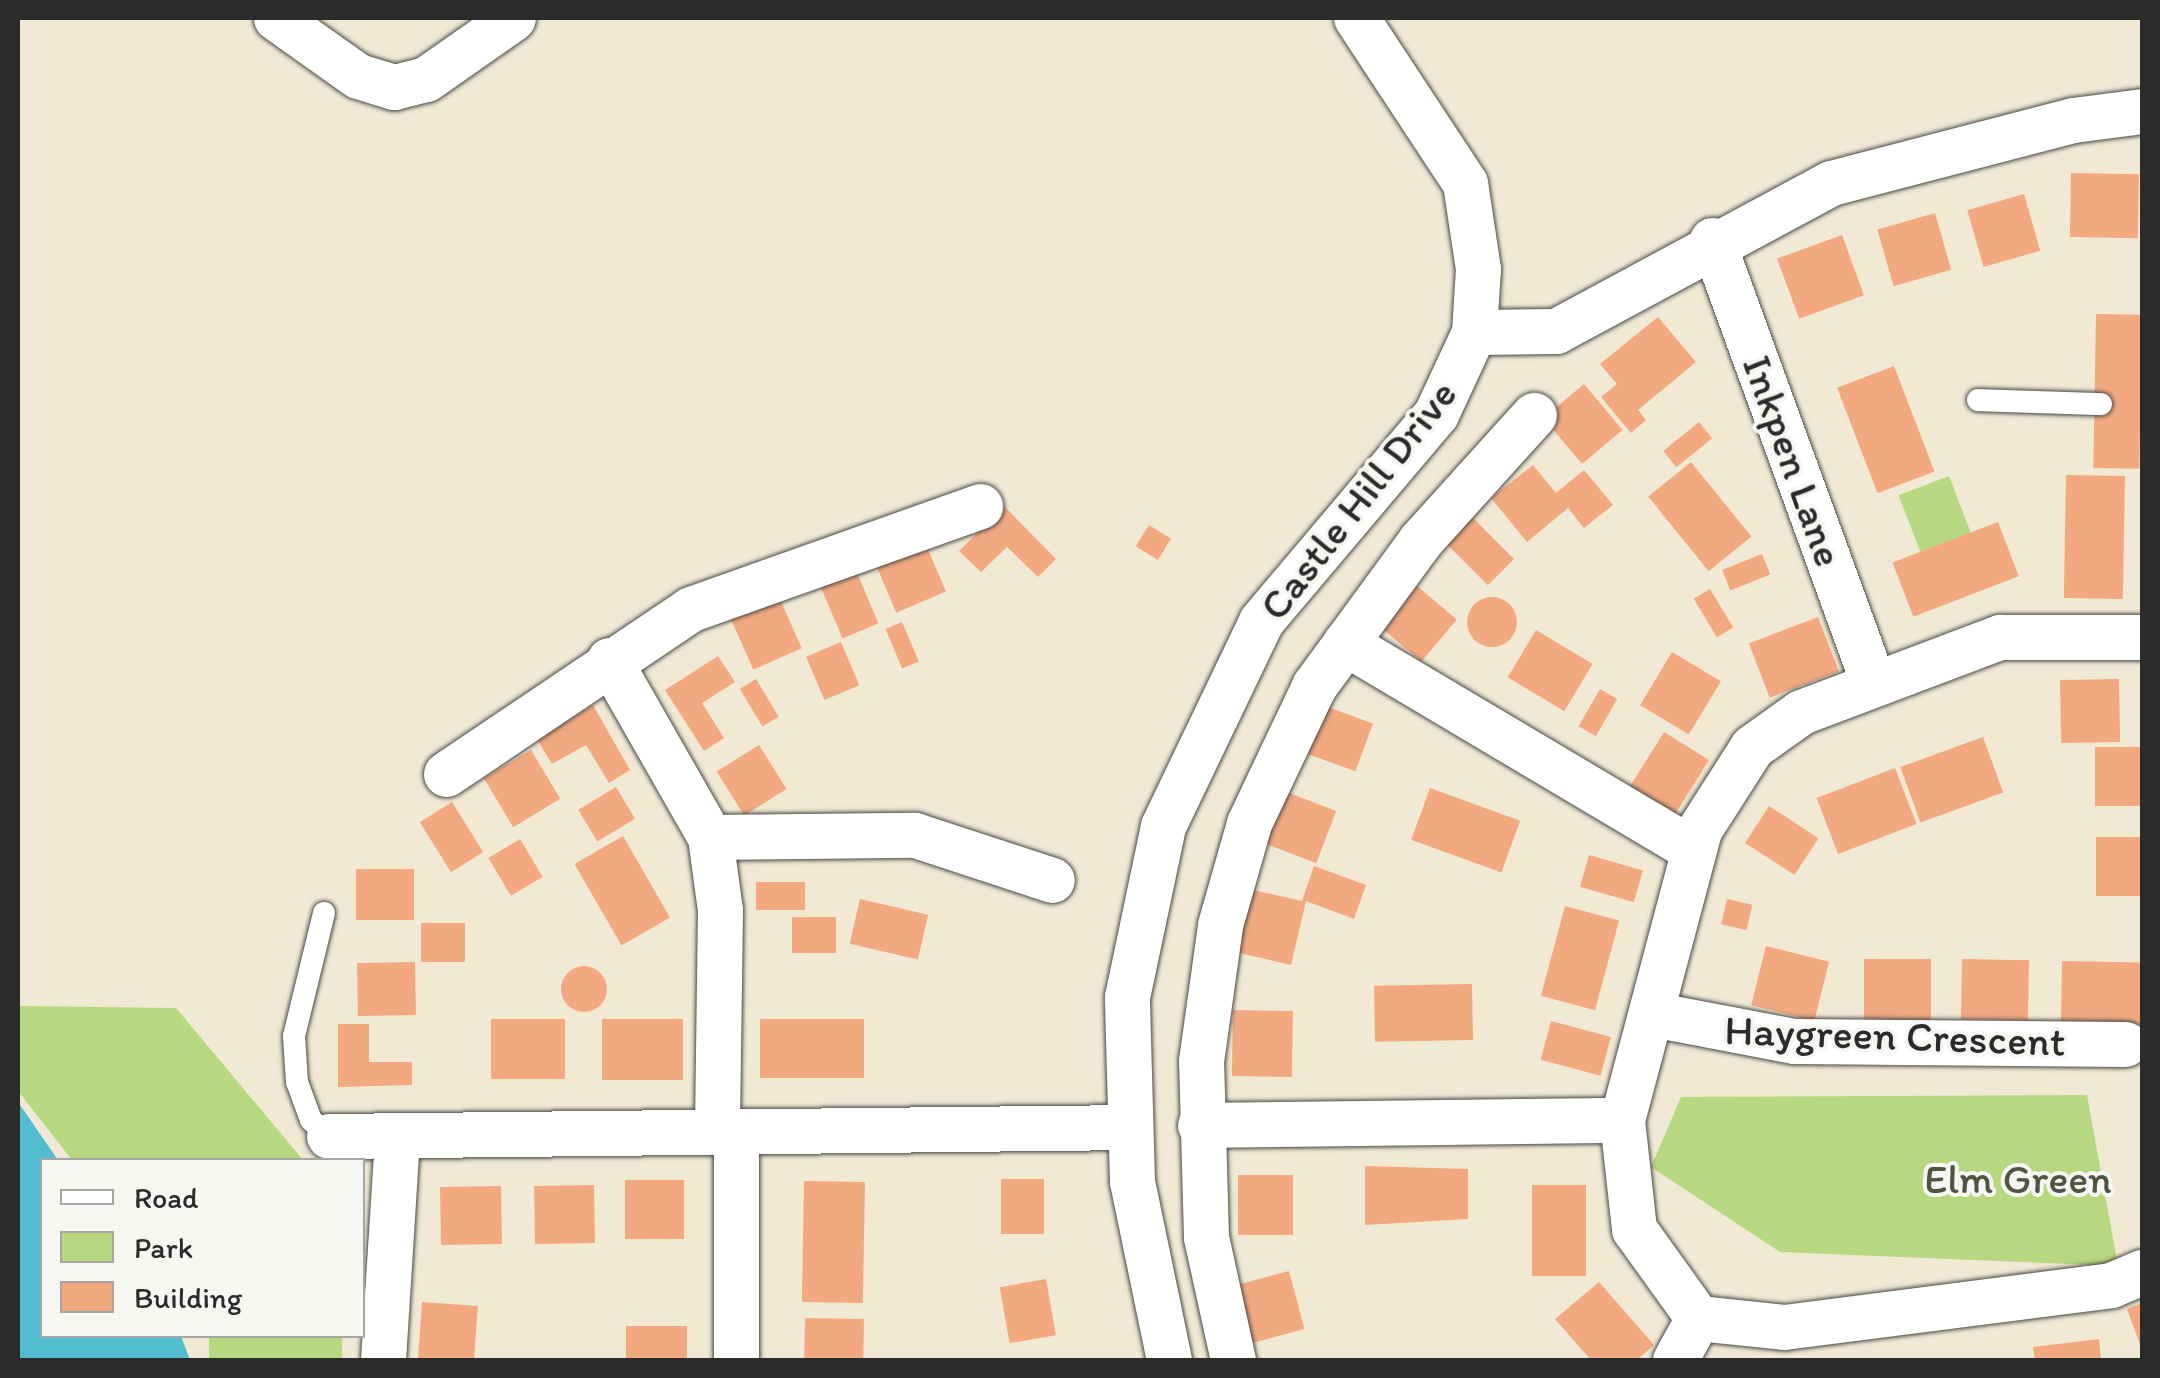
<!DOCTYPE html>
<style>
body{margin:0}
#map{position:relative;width:2160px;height:1378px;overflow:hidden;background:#f1e9d4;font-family:Itim,sans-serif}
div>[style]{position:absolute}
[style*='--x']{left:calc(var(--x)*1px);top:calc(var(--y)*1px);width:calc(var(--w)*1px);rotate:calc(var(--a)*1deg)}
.green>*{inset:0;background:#b6d880;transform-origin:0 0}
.water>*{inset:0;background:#53bdd0}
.building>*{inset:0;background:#f2a980;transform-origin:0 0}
.round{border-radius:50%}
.roads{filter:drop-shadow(0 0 2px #494844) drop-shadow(0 0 2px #494844)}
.service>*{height:22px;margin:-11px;padding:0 11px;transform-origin:11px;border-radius:11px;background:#fff}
.minor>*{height:45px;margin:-22.5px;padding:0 22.5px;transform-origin:22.5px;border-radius:22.5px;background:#fff}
span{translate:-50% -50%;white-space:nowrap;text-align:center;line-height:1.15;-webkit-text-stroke:8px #f6f6f2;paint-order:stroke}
.street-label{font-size:42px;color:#2b2b2b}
.park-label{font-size:42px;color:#4e5640}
.frame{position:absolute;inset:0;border:20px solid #2b2b2b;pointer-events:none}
.legend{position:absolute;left:40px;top:1158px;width:325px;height:180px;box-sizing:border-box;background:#f6f6f2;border:2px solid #a5a5a2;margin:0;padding:12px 18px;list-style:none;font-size:30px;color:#2b2b2b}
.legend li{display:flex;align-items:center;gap:20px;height:50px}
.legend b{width:50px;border:2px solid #a5a5a2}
</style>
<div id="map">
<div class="green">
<i style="left:1949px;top:476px;width:61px;height:54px;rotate:69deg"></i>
<i style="clip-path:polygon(18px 1006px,176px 1008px,303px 1160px,72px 1160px,18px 1091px)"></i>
<i style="clip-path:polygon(2087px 1095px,2118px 1266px,1780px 1252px,1651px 1167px,1681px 1097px)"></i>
<i style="left:209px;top:1336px;width:133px;height:26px"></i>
</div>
<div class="water">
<i style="clip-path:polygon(18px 1102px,58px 1160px,42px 1160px,42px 1336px,181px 1336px,190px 1360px,18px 1360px)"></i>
</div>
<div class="building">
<i style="left:2071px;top:173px;width:68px;height:64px;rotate:1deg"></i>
<i style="left:2024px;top:194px;width:59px;height:59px;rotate:74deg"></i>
<i style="left:1935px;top:213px;width:59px;height:60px;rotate:74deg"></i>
<i style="left:1842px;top:235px;width:64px;height:69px;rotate:70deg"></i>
<i style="left:2096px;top:314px;width:46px;height:154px;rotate:1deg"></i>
<i style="clip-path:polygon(1658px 317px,1696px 362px,1638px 410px,1646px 420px,1631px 433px,1601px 397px,1617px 384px,1600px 364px)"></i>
<i style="left:1894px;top:366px;width:113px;height:61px;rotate:69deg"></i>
<i style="left:1584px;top:384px;width:60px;height:53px;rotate:50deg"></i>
<i style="left:1699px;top:422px;width:21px;height:46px;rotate:51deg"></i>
<i style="left:1691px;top:462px;width:96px;height:55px;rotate:51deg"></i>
<i style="clip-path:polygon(1533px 465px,1556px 493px,1584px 470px,1613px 505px,1584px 528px,1568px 508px,1527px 542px,1491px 498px)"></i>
<i style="left:2066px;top:475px;width:59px;height:123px;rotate:1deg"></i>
<i style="clip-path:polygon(1004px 506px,1056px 559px,1038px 577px,1007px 547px,981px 572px,959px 551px)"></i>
<i style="left:1473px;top:518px;width:58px;height:37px;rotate:45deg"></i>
<i style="left:1998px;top:522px;width:58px;height:113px;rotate:69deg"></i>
<i style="left:1149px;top:525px;width:26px;height:25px;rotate:32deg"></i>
<i style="left:924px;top:540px;width:56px;height:54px;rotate:67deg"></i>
<i style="left:1762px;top:554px;width:22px;height:43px;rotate:68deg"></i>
<i style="left:855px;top:568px;width:60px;height:39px;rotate:67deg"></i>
<i style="left:1417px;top:586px;width:52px;height:55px;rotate:40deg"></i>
<i style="left:1710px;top:589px;width:45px;height:19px;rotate:59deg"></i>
<i style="left:779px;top:597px;width:56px;height:53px;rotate:66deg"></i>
<i class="round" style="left:1467px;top:597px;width:50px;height:50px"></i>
<i style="left:1818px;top:617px;width:58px;height:74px;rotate:69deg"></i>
<i style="left:902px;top:622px;width:43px;height:18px;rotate:67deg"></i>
<i style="left:1536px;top:630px;width:66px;height:55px;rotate:31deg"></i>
<i style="left:841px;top:642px;width:47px;height:38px;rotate:67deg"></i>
<i style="left:1672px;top:652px;width:57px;height:62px;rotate:31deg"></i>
<i style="clip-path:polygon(718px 656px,735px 682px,702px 703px,724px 738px,704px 751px,665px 690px)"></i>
<i style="left:756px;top:679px;width:44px;height:19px;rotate:59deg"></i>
<i style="left:2119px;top:679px;width:63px;height:59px;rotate:89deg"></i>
<i style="left:1600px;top:689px;width:20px;height:43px;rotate:30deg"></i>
<i style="clip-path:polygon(593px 705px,630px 770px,609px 783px,586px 745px,552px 764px,537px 739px)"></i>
<i style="left:1325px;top:706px;width:51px;height:51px;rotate:20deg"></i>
<i style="left:1664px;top:732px;width:53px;height:66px;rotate:32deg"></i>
<i style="left:1983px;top:737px;width:59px;height:88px;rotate:70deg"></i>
<i style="left:759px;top:745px;width:52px;height:50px;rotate:58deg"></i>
<i style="left:2095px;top:747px;width:47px;height:59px"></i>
<i style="left:531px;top:750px;width:57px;height:55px;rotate:59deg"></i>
<i style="left:1895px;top:768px;width:60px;height:84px;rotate:69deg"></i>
<i style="left:616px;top:787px;width:37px;height:44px;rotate:59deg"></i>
<i style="left:1430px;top:788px;width:96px;height:55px;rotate:20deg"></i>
<i style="left:1284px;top:791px;width:56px;height:56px;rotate:21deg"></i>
<i style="left:452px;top:802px;width:59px;height:38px;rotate:58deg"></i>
<i style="left:1769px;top:806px;width:59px;height:44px;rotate:33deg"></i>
<i style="left:623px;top:836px;width:94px;height:56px;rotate:60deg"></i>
<i style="left:2142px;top:837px;width:59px;height:46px;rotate:90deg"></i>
<i style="left:520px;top:839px;width:44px;height:37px;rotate:59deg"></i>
<i style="left:1589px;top:855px;width:56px;height:33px;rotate:16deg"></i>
<i style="clip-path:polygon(1314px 866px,1366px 885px,1354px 919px,1306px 901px,1291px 965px,1235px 952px,1249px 889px,1302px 901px)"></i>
<i style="left:356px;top:869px;width:58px;height:51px"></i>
<i style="left:756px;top:882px;width:49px;height:28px"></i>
<i style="left:860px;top:899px;width:70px;height:46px;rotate:13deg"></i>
<i style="left:1727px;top:899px;width:26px;height:26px;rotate:13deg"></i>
<i style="left:1565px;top:906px;width:56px;height:93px;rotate:15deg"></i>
<i style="left:792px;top:917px;width:44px;height:36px"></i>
<i style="left:421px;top:923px;width:44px;height:39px"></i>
<i style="left:1766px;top:946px;width:65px;height:61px;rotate:14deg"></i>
<i style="left:1864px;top:959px;width:67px;height:61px"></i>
<i style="left:1962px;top:959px;width:67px;height:60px;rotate:1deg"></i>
<i style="left:2062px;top:961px;width:80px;height:62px;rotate:1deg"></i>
<i style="left:415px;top:962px;width:53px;height:58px;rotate:89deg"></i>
<i class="round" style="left:561px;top:966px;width:46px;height:46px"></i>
<i style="left:1472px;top:984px;width:56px;height:98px;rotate:89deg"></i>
<i style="left:1233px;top:1010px;width:60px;height:66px;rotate:1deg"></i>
<i style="left:491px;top:1019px;width:74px;height:60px"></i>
<i style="left:602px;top:1019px;width:81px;height:61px"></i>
<i style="left:864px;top:1019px;width:59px;height:104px;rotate:90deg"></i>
<i style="left:1551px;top:1021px;width:62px;height:40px;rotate:15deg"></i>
<i style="clip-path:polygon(338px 1024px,369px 1024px,369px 1062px,412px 1062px,412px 1085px,338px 1087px)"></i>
<i style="clip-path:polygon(1365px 1166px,1468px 1169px,1468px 1219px,1365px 1225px)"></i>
<i style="left:1293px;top:1175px;width:60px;height:55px;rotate:90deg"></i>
<i style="left:1001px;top:1179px;width:43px;height:55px"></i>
<i style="left:625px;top:1180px;width:59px;height:59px"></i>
<i style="left:804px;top:1181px;width:61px;height:121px;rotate:1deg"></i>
<i style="left:594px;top:1185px;width:58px;height:60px;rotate:89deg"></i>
<i style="left:1532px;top:1185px;width:54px;height:91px"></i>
<i style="left:501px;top:1186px;width:58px;height:61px;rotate:89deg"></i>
<i style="left:1289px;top:1271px;width:60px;height:55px;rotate:75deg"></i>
<i style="left:1046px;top:1279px;width:57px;height:47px;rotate:80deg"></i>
<i style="clip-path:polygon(1599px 1282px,1654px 1345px,1637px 1360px,1591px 1360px,1555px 1319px)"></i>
<i style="left:422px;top:1302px;width:56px;height:58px;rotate:4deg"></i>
<i style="clip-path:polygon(2142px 1303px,2142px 1350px,2127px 1309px)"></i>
<i style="left:805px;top:1318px;width:59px;height:42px;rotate:1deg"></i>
<i style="left:687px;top:1326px;width:34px;height:61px;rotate:90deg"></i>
<i style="clip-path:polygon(2099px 1339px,2101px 1360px,2035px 1360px,2033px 1347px)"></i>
</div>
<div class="roads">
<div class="service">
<i style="--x:1978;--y:400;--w:123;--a:1.9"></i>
<i style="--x:324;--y:913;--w:127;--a:103.7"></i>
<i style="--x:294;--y:1036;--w:46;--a:86.3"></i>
<i style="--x:297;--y:1082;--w:40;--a:69.8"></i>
<i style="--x:311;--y:1120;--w:24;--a:42"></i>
</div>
<div class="minor">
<i style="--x:276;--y:18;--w:100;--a:35.3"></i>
<i style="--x:358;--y:76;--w:38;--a:17"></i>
<i style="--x:394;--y:87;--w:33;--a:-14"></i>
<i style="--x:426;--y:79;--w:106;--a:-35"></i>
<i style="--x:1712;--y:240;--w:470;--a:70"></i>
<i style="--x:1474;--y:332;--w:82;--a:-0.7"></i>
<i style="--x:1556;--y:331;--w:312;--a:-28.3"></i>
<i style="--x:1831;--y:183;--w:250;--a:-14.6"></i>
<i style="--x:2073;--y:120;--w:70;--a:-7.4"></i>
<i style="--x:1345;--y:643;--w:405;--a:30.7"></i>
<i style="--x:609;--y:660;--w:204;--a:60.3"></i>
<i style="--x:710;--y:837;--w:74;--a:82.2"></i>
<i style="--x:720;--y:910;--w:221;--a:90.8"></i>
<i style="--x:446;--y:774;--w:295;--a:-34"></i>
<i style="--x:691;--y:609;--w:307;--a:-19.6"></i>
<i style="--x:710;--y:837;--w:205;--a:-0.6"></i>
<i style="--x:915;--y:835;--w:144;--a:18.2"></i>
<i style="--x:1652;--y:1014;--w:145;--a:10.8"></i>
<i style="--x:1794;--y:1041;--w:331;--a:0.5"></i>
<i style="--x:1622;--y:1120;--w:110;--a:83.7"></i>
<i style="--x:1634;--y:1229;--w:110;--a:54.3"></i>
<i style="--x:1698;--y:1318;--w:48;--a:118.7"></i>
<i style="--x:1200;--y:1125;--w:422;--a:-0.7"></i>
<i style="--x:1622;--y:1120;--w:300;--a:-75.1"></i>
<i style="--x:1699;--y:830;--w:98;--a:-57.4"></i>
<i style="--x:1752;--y:747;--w:60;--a:-35.5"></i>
<i style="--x:1801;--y:712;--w:213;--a:-20.7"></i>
<i style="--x:2000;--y:637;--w:142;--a:0"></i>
<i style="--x:329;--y:1136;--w:801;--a:-0.64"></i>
<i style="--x:1698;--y:1318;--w:86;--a:6"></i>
<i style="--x:1784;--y:1327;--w:330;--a:-7.3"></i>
<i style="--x:2111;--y:1285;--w:34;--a:-23"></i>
<i style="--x:383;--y:1360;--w:225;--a:-86.4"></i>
<i style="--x:736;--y:1360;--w:229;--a:-90"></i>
<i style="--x:1169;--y:1360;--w:183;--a:-101.7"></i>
<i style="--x:1132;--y:1181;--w:184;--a:-91.6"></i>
<i style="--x:1127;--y:997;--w:175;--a:-78.1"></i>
<i style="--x:1163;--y:826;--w:227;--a:-64.4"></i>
<i style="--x:1261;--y:621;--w:271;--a:-49.8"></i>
<i style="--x:1436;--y:414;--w:90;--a:-65.1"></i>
<i style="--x:1474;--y:332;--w:63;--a:-86.4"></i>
<i style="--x:1478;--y:269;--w:87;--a:-98.6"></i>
<i style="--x:1465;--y:183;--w:198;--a:-123.4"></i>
<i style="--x:1233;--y:1360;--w:126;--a:-102.4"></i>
<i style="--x:1206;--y:1237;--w:176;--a:-91.6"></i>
<i style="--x:1201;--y:1061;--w:137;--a:-82"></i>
<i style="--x:1220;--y:925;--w:106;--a:-74.1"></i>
<i style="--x:1249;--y:823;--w:152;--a:-64.6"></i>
<i style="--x:1314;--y:686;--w:180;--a:-53.8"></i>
<i style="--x:1420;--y:541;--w:170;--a:-47.9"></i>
</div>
</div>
<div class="street-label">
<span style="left:1793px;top:461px;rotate:70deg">Inkpen Lane</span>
<span style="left:1358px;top:500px;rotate:-52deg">Castle Hill Drive</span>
<span style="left:1895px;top:1036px;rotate:2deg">Haygreen Crescent</span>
</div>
<div class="park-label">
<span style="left:2018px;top:1179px">Elm Green</span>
</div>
<div class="frame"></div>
<ul class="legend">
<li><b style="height:12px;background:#fff"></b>Road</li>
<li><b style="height:28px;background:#b6d880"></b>Park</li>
<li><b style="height:28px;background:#f2a980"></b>Building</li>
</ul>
</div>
